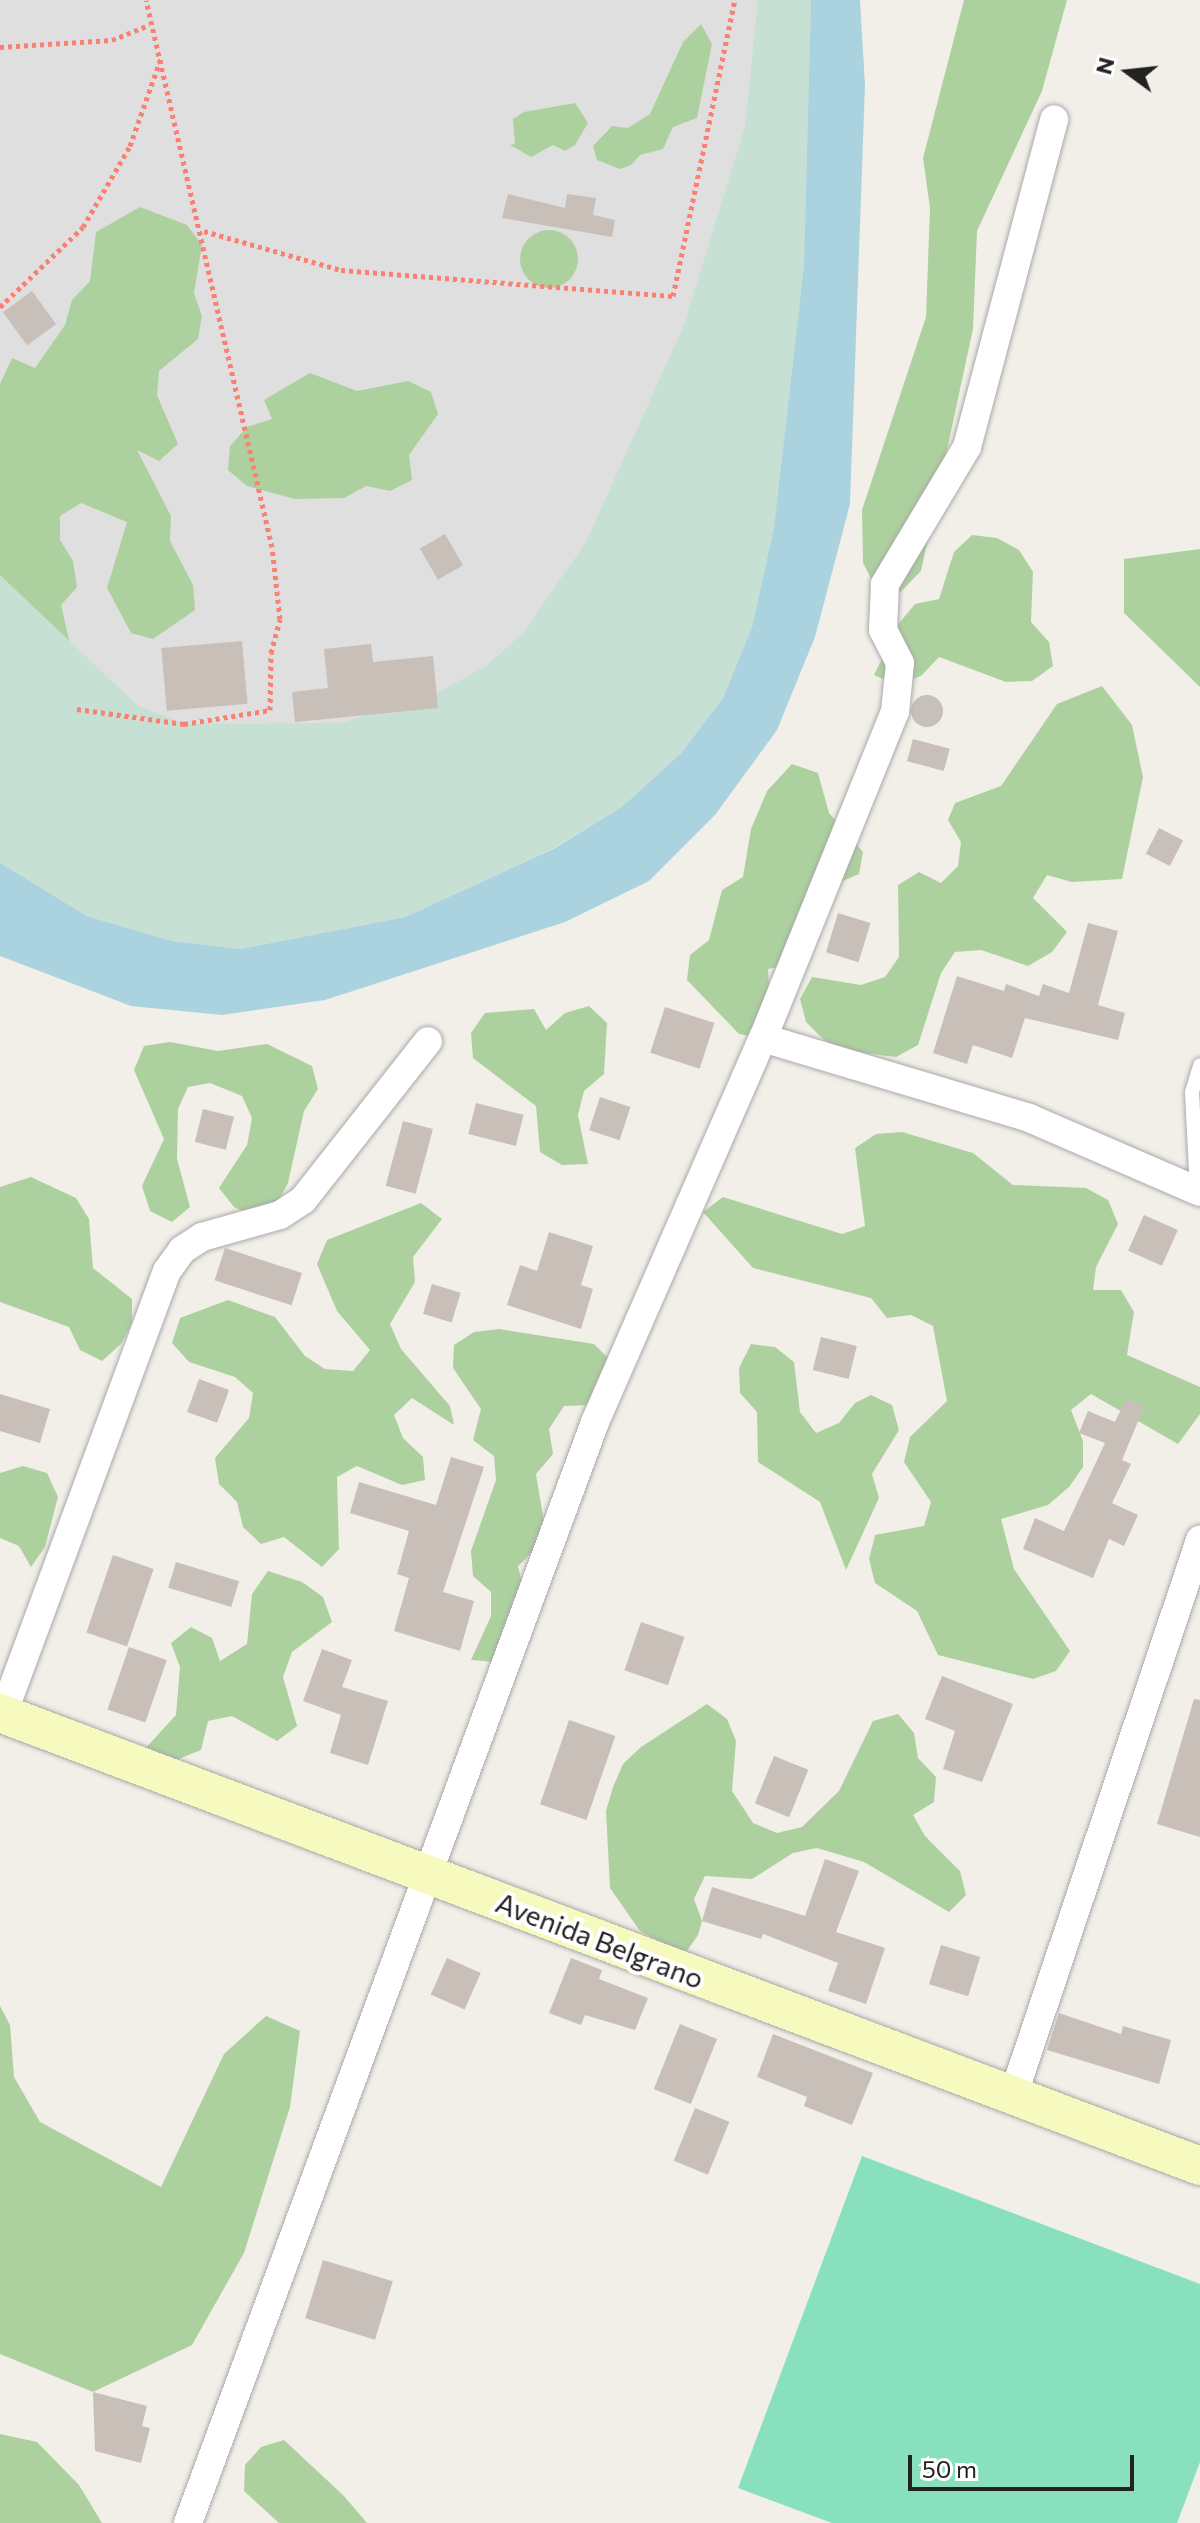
<!DOCTYPE html>
<style>
body{margin:0}
#map{position:relative;width:1200px;height:2523px;overflow:hidden;background:#f2efe9;font-family:Commissioner,sans-serif}
div>[style]{position:absolute}
[style*='--x']{left:calc(var(--x)*1px);top:calc(var(--y)*1px);width:calc(var(--w)*1px);rotate:calc(var(--a)*1deg)}
.residential>*{inset:0;background:#e0dfdf}
.forest>*{inset:0;background:#add19e}
.round{border-radius:50%}
.wetland>*{inset:0;background:#c6e0d4}
.pitch>*{inset:0;background:#88e0be}
.water>*{inset:0;background:#aad3df}
.building>*{inset:0;background:#c7bfb8;transform-origin:0 0}
.path>*{height:5px;margin-top:-2.5px;transform-origin:0;background:repeating-linear-gradient(90deg,#fa8072 0 4px,transparent 0 8px)}
.roads{filter:drop-shadow(0 0 2px #a9a9a9) drop-shadow(0 0 2px #a9a9a9)}
.lane>*{height:14px;margin:-7px;padding:0 7px;transform-origin:7px;border-radius:7px;background:#fff}
.street>*{height:28px;margin:-14px;padding:0 14px;transform-origin:14px;border-radius:14px;background:#fff}
.secondary>*{height:38px;margin:-19px;padding:0 19px;transform-origin:19px;border-radius:19px;background:#f7fabf}
span{translate:-50% -50%;white-space:nowrap;text-align:center;line-height:1.15;-webkit-text-stroke:8px #fff;paint-order:stroke}
.street-label{font-size:28px;color:#222}
.north{position:absolute;left:1088px;top:32px;width:80px;height:80px;-webkit-text-stroke:6px #fff;paint-order:stroke;rotate:285deg;font-size:22px;font-weight:700;line-height:32px;text-align:center;color:#222}
.north::after{content:'';display:block;margin:auto;width:28px;height:36px;background:#222;clip-path:polygon(50% 0,100% 100%,50% 72%,0 100%)}
.scale{position:absolute;left:908px;top:2455px;width:226px;height:36px;box-sizing:border-box;border:4px solid #222;border-top:0;padding-left:10px;font-size:24px;line-height:28px;white-space:nowrap;color:#222;-webkit-text-stroke:6px #fff;paint-order:stroke}
</style>
<div id="map">
<div class="residential">
<i style="clip-path:polygon(0 0,833px 0,798px 544px,0 907px)"></i>
</div>
<div class="forest">
<i style="clip-path:polygon(964px 0,1067px 0,1042px 91px,977px 231px,973px 329px,921px 571px,886px 607px,863px 563px,862px 510px,926px 317px,930px 208px,923px 158px)"></i>
<i style="clip-path:polygon(701px 24px,712px 44px,697px 118px,673px 127px,663px 149px,640px 155px,631px 165px,620px 169px,597px 160px,593px 146px,612px 126px,628px 128px,650px 114px,683px 42px)"></i>
<i style="clip-path:polygon(575px 103px,588px 123px,575px 145px,565px 151px,553px 145px,531px 157px,510px 145px,515px 144px,513px 119px,524px 112px)"></i>
<i style="clip-path:polygon(140px 207px,187px 225px,202px 245px,194px 293px,202px 316px,198px 339px,159px 371px,157px 395px,178px 444px,159px 461px,137px 450px,171px 516px,170px 541px,193px 585px,195px 610px,153px 639px,131px 633px,107px 588px,127px 522px,81px 503px,60px 516px,60px 540px,73px 561px,77px 587px,61px 605px,72px 653px,0 643px,0 384px,12px 358px,35px 368px,65px 325px,72px 300px,90px 281px,96px 232px)"></i>
<i class="round" style="left:520px;top:230px;width:58px;height:58px"></i>
<i style="clip-path:polygon(310px 373px,357px 391px,408px 381px,431px 392px,438px 414px,409px 455px,412px 480px,390px 491px,366px 486px,344px 498px,295px 499px,247px 486px,228px 470px,230px 446px,247px 427px,272px 419px,264px 400px)"></i>
<i style="clip-path:polygon(972px 535px,997px 538px,1019px 550px,1033px 572px,1031px 622px,1049px 642px,1053px 666px,1032px 681px,1006px 682px,939px 657px,921px 676px,897px 685px,874px 675px,900px 622px,915px 604px,939px 599px,954px 552px)"></i>
<i style="clip-path:polygon(1200px 549px,1200px 687px,1124px 613px,1124px 559px)"></i>
<i style="clip-path:polygon(1102px 686px,1132px 725px,1143px 777px,1122px 879px,1072px 882px,1047px 875px,1033px 898px,1067px 932px,1052px 952px,1028px 966px,981px 950px,955px 952px,941px 973px,918px 1045px,896px 1057px,847px 1051px,824px 1040px,806px 1022px,800px 999px,812px 977px,861px 985px,885px 977px,899px 957px,898px 885px,919px 872px,941px 883px,958px 866px,961px 842px,948px 820px,955px 803px,1001px 786px,1057px 704px)"></i>
<i style="clip-path:polygon(792px 764px,818px 773px,829px 813px,863px 852px,859px 874px,819px 891px,793px 964px,768px 969px,771px 1019px,763px 1038px,739px 1034px,687px 980px,690px 955px,709px 940px,722px 890px,743px 877px,751px 829px,767px 791px)"></i>
<i style="clip-path:polygon(589px 1006px,607px 1023px,604px 1074px,584px 1091px,578px 1115px,588px 1164px,562px 1165px,540px 1152px,536px 1106px,473px 1058px,471px 1033px,485px 1013px,534px 1009px,546px 1030px,565px 1013px)"></i>
<i style="clip-path:polygon(170px 1042px,218px 1051px,267px 1044px,312px 1066px,318px 1089px,304px 1111px,288px 1183px,276px 1205px,255px 1217px,234px 1207px,219px 1188px,247px 1145px,252px 1118px,242px 1096px,210px 1083px,188px 1087px,178px 1109px,177px 1159px,190px 1207px,172px 1222px,150px 1211px,142px 1186px,164px 1139px,134px 1070px,144px 1046px)"></i>
<i style="clip-path:polygon(902px 1132px,973px 1153px,1013px 1185px,1086px 1188px,1108px 1200px,1118px 1224px,1096px 1267px,1093px 1290px,1121px 1290px,1134px 1312px,1127px 1355px,1200px 1387px,1200px 1414px,1178px 1444px,1091px 1394px,1071px 1410px,1083px 1441px,1083px 1467px,1069px 1487px,1048px 1505px,1001px 1519px,1014px 1569px,1070px 1651px,1056px 1671px,1033px 1679px,938px 1655px,917px 1611px,875px 1583px,869px 1559px,875px 1535px,924px 1526px,931px 1502px,904px 1462px,910px 1437px,947px 1401px,933px 1326px,911px 1315px,887px 1318px,871px 1298px,753px 1268px,703px 1212px,723px 1197px,842px 1234px,865px 1226px,855px 1148px,876px 1134px)"></i>
<i style="clip-path:polygon(31px 1177px,76px 1198px,89px 1219px,93px 1268px,132px 1299px,132px 1323px,121px 1344px,102px 1361px,80px 1350px,69px 1327px,0 1302px,0 1187px)"></i>
<i style="clip-path:polygon(421px 1203px,442px 1219px,413px 1257px,415px 1282px,390px 1324px,401px 1349px,450px 1406px,454px 1425px,412px 1398px,394px 1415px,403px 1438px,423px 1457px,425px 1480px,402px 1485px,357px 1466px,337px 1477px,339px 1549px,322px 1567px,284px 1537px,261px 1544px,243px 1527px,237px 1502px,219px 1484px,215px 1458px,249px 1418px,253px 1393px,235px 1377px,189px 1362px,172px 1343px,180px 1318px,228px 1300px,275px 1317px,305px 1356px,325px 1369px,353px 1371px,370px 1350px,337px 1311px,317px 1264px,327px 1240px)"></i>
<i style="clip-path:polygon(499px 1329px,594px 1344px,612px 1362px,589px 1405px,564px 1406px,549px 1429px,553px 1454px,536px 1474px,544px 1522px,537px 1548px,518px 1566px,524px 1592px,495px 1662px,471px 1660px,491px 1616px,491px 1592px,473px 1576px,471px 1551px,496px 1480px,494px 1456px,473px 1440px,481px 1409px,453px 1368px,454px 1345px,474px 1332px)"></i>
<i style="clip-path:polygon(751px 1344px,775px 1347px,794px 1362px,800px 1412px,816px 1433px,839px 1423px,855px 1403px,871px 1395px,892px 1405px,899px 1430px,872px 1474px,879px 1498px,846px 1570px,820px 1502px,758px 1462px,757px 1412px,740px 1393px,739px 1368px)"></i>
<i style="clip-path:polygon(23px 1466px,47px 1473px,58px 1497px,45px 1547px,31px 1567px,19px 1546px,0 1538px,0 1473px)"></i>
<i style="clip-path:polygon(268px 1571px,302px 1582px,323px 1597px,332px 1622px,292px 1652px,283px 1677px,297px 1726px,277px 1741px,232px 1716px,208px 1721px,201px 1750px,176px 1760px,142px 1752px,176px 1715px,180px 1667px,171px 1643px,191px 1627px,212px 1638px,220px 1661px,247px 1644px,252px 1594px)"></i>
<i style="clip-path:polygon(707px 1704px,727px 1719px,736px 1741px,732px 1791px,753px 1823px,777px 1833px,802px 1827px,839px 1791px,873px 1721px,898px 1714px,914px 1733px,918px 1758px,936px 1777px,934px 1802px,913px 1815px,925px 1836px,960px 1871px,966px 1895px,949px 1912px,864px 1862px,817px 1848px,793px 1853px,752px 1879px,705px 1876px,694px 1899px,702px 1921px,698px 1935px,684px 1955px,640px 1931px,610px 1888px,606px 1811px,613px 1787px,623px 1764px,641px 1747px)"></i>
<i style="clip-path:polygon(0 2006px,10px 2025px,14px 2077px,40px 2122px,161px 2187px,224px 2054px,266px 2016px,300px 2031px,290px 2107px,244px 2253px,192px 2345px,93px 2392px,0 2354px)"></i>
<i style="clip-path:polygon(0 2434px,37px 2442px,79px 2485px,102px 2523px,0 2523px)"></i>
<i style="clip-path:polygon(284px 2440px,344px 2496px,367px 2523px,279px 2523px,244px 2491px,245px 2465px,261px 2447px)"></i>
</div>
<div class="wetland">
<i style="clip-path:polygon(758px 0,811px 0,804px 266px,774px 527px,752px 627px,723px 698px,681px 753px,623px 806px,554px 848px,405px 917px,240px 949px,172px 941px,87px 916px,0 863px,0 575px,138px 706px,186px 724px,341px 723px,440px 691px,485px 667px,524px 632px,586px 542px,684px 325px,745px 126px)"></i>
</div>
<div class="pitch">
<i style="clip-path:polygon(862px 2156px,1200px 2284px,1200px 2462px,1177px 2523px,832px 2523px,738px 2488px)"></i>
</div>
<div class="water">
<i style="clip-path:polygon(811px 0,860px 0,865px 85px,850px 504px,815px 637px,777px 730px,715px 815px,649px 881px,565px 922px,325px 1000px,222px 1015px,131px 1006px,0 956px,0 863px,87px 916px,172px 941px,240px 949px,405px 917px,555px 848px,623px 806px,681px 753px,723px 698px,752px 627px,774px 527px,804px 266px)"></i>
</div>
<div class="building">
<i style="clip-path:polygon(508px 194px,565px 208px,567px 194px,596px 198px,593px 215px,615px 220px,612px 237px,502px 218px)"></i>
<i style="left:32px;top:291px;width:41px;height:36px;rotate:54deg"></i>
<i style="left:445px;top:534px;width:36px;height:29px;rotate:60deg"></i>
<i style="left:242px;top:641px;width:63px;height:81px;rotate:85deg"></i>
<i style="clip-path:polygon(371px 644px,373px 662px,433px 656px,438px 708px,295px 722px,292px 692px,328px 688px,324px 649px)"></i>
<i class="round" style="left:911px;top:695px;width:32px;height:32px"></i>
<i style="left:913px;top:739px;width:38px;height:23px;rotate:15deg"></i>
<i style="left:1159px;top:828px;width:27px;height:29px;rotate:27deg"></i>
<i style="left:838px;top:913px;width:34px;height:41px;rotate:17deg"></i>
<i style="clip-path:polygon(1088px 923px,1118px 931px,1098px 1005px,1125px 1013px,1118px 1040px,1025px 1018px,1012px 1058px,973px 1045px,967px 1064px,933px 1053px,957px 976px,1004px 991px,1006px 984px,1039px 996px,1043px 984px,1069px 993px)"></i>
<i style="left:665px;top:1007px;width:52px;height:48px;rotate:18deg"></i>
<i style="left:600px;top:1097px;width:32px;height:35px;rotate:18deg"></i>
<i style="left:476px;top:1103px;width:49px;height:32px;rotate:14deg"></i>
<i style="left:203px;top:1109px;width:32px;height:34px;rotate:14deg"></i>
<i style="left:403px;top:1121px;width:31px;height:67px;rotate:15deg"></i>
<i style="left:1144px;top:1215px;width:37px;height:39px;rotate:24deg"></i>
<i style="clip-path:polygon(549px 1232px,593px 1246px,581px 1285px,593px 1289px,581px 1329px,507px 1305px,520px 1265px,537px 1271px)"></i>
<i style="left:225px;top:1248px;width:81px;height:34px;rotate:18deg"></i>
<i style="left:432px;top:1284px;width:30px;height:31px;rotate:17deg"></i>
<i style="left:821px;top:1337px;width:37px;height:34px;rotate:14deg"></i>
<i style="left:199px;top:1379px;width:32px;height:35px;rotate:20deg"></i>
<i style="clip-path:polygon(0 1394px,50px 1409px,40px 1443px,0 1431px)"></i>
<i style="clip-path:polygon(1126px 1399px,1144px 1407px,1122px 1460px,1131px 1464px,1112px 1503px,1138px 1515px,1124px 1546px,1109px 1539px,1093px 1578px,1023px 1549px,1035px 1518px,1064px 1531px,1105px 1443px,1079px 1433px,1088px 1411px,1115px 1422px)"></i>
<i style="clip-path:polygon(451px 1457px,484px 1467px,443px 1592px,474px 1601px,460px 1651px,394px 1631px,409px 1578px,397px 1574px,409px 1531px,350px 1513px,359px 1482px,436px 1505px)"></i>
<i style="left:113px;top:1555px;width:43px;height:82px;rotate:19deg"></i>
<i style="left:176px;top:1562px;width:66px;height:27px;rotate:17deg"></i>
<i style="left:641px;top:1622px;width:46px;height:51px;rotate:19deg"></i>
<i style="left:129px;top:1647px;width:40px;height:66px;rotate:19deg"></i>
<i style="clip-path:polygon(322px 1649px,352px 1660px,342px 1687px,388px 1701px,368px 1765px,330px 1753px,341px 1715px,303px 1701px)"></i>
<i style="clip-path:polygon(942px 1676px,1013px 1704px,982px 1782px,943px 1769px,955px 1731px,925px 1719px)"></i>
<i style="clip-path:polygon(1194px 1699px,1200px 1700px,1200px 1837px,1157px 1824px)"></i>
<i style="left:569px;top:1720px;width:49px;height:89px;rotate:19deg"></i>
<i style="left:774px;top:1756px;width:37px;height:51px;rotate:22deg"></i>
<i style="clip-path:polygon(825px 1859px,859px 1871px,836px 1932px,885px 1948px,866px 2004px,828px 1991px,838px 1963px,763px 1934px,761px 1939px,702px 1921px,712px 1887px,805px 1916px)"></i>
<i style="left:941px;top:1945px;width:41px;height:41px;rotate:17deg"></i>
<i style="left:447px;top:1958px;width:37px;height:40px;rotate:24deg"></i>
<i style="clip-path:polygon(571px 1958px,602px 1970px,599px 1979px,648px 1998px,635px 2030px,585px 2015px,581px 2025px,549px 2013px)"></i>
<i style="clip-path:polygon(1059px 2013px,1121px 2034px,1123px 2026px,1171px 2040px,1159px 2084px,1047px 2050px)"></i>
<i style="left:680px;top:2024px;width:40px;height:70px;rotate:22deg"></i>
<i style="clip-path:polygon(773px 2034px,873px 2073px,852px 2125px,804px 2106px,807px 2097px,757px 2077px)"></i>
<i style="left:695px;top:2108px;width:37px;height:57px;rotate:22deg"></i>
<i style="left:323px;top:2260px;width:73px;height:61px;rotate:17deg"></i>
<i style="clip-path:polygon(93px 2392px,147px 2406px,142px 2426px,150px 2428px,141px 2463px,95px 2451px)"></i>
</div>
<div class="path">
<i style="--x:0;--y:47;--w:112;--a:-3.6"></i>
<i style="--x:112;--y:40;--w:40;--a:-22"></i>
<i style="--x:204;--y:231;--w:142;--a:15.9"></i>
<i style="--x:341;--y:270;--w:333;--a:4.5"></i>
<i style="--x:673;--y:296;--w:302;--a:-78.2"></i>
<i style="--x:0;--y:307;--w:115;--a:-43.9"></i>
<i style="--x:83;--y:227;--w:94;--a:-59.9"></i>
<i style="--x:130;--y:146;--w:93;--a:-70.6"></i>
<i style="--x:77;--y:709;--w:108;--a:8"></i>
<i style="--x:184;--y:724;--w:87;--a:-9.2"></i>
<i style="--x:270;--y:710;--w:57;--a:-89"></i>
<i style="--x:271;--y:653;--w:35;--a:-75"></i>
<i style="--x:280;--y:619;--w:72;--a:-96.3"></i>
<i style="--x:272;--y:547;--w:561;--a:-102.97"></i>
</div>
<div class="roads">
<div class="lane">
<i style="--x:1197;--y:1191;--w:99;--a:-92.9"></i>
<i style="--x:1192;--y:1092;--w:28;--a:-73"></i>
</div>
<div class="street">
<i style="--x:763;--y:1038;--w:278;--a:16.7"></i>
<i style="--x:1029;--y:1118;--w:186;--a:23.4"></i>
<i style="--x:3;--y:1714;--w:472;--a:-69.7"></i>
<i style="--x:167;--y:1271;--w:26;--a:-54"></i>
<i style="--x:182;--y:1250;--w:24;--a:-33"></i>
<i style="--x:202;--y:1237;--w:81;--a:-15.8"></i>
<i style="--x:280;--y:1215;--w:27;--a:-33"></i>
<i style="--x:303;--y:1200;--w:202;--a:-51.8"></i>
<i style="--x:1013;--y:2096;--w:587;--a:-71.41"></i>
<i style="--x:188;--y:2523;--w:1174;--a:-69.71"></i>
<i style="--x:595;--y:1422;--w:419;--a:-66.4"></i>
<i style="--x:763;--y:1038;--w:352;--a:-68"></i>
<i style="--x:895;--y:712;--w:49;--a:-84.2"></i>
<i style="--x:900;--y:663;--w:37;--a:-117"></i>
<i style="--x:883;--y:630;--w:46;--a:-87.5"></i>
<i style="--x:885;--y:584;--w:160;--a:-59.1"></i>
<i style="--x:967;--y:447;--w:339;--a:-75.1"></i>
</div>
<div class="secondary">
<i style="--x:0;--y:1713;--w:1283;--a:20.68"></i>
</div>
</div>
<div class="street-label">
<span style="left:600px;top:1940px;rotate:21deg">Avenida Belgrano</span>
</div>
<div class="north">N</div>
<div class="scale">50 m</div>
</div>
